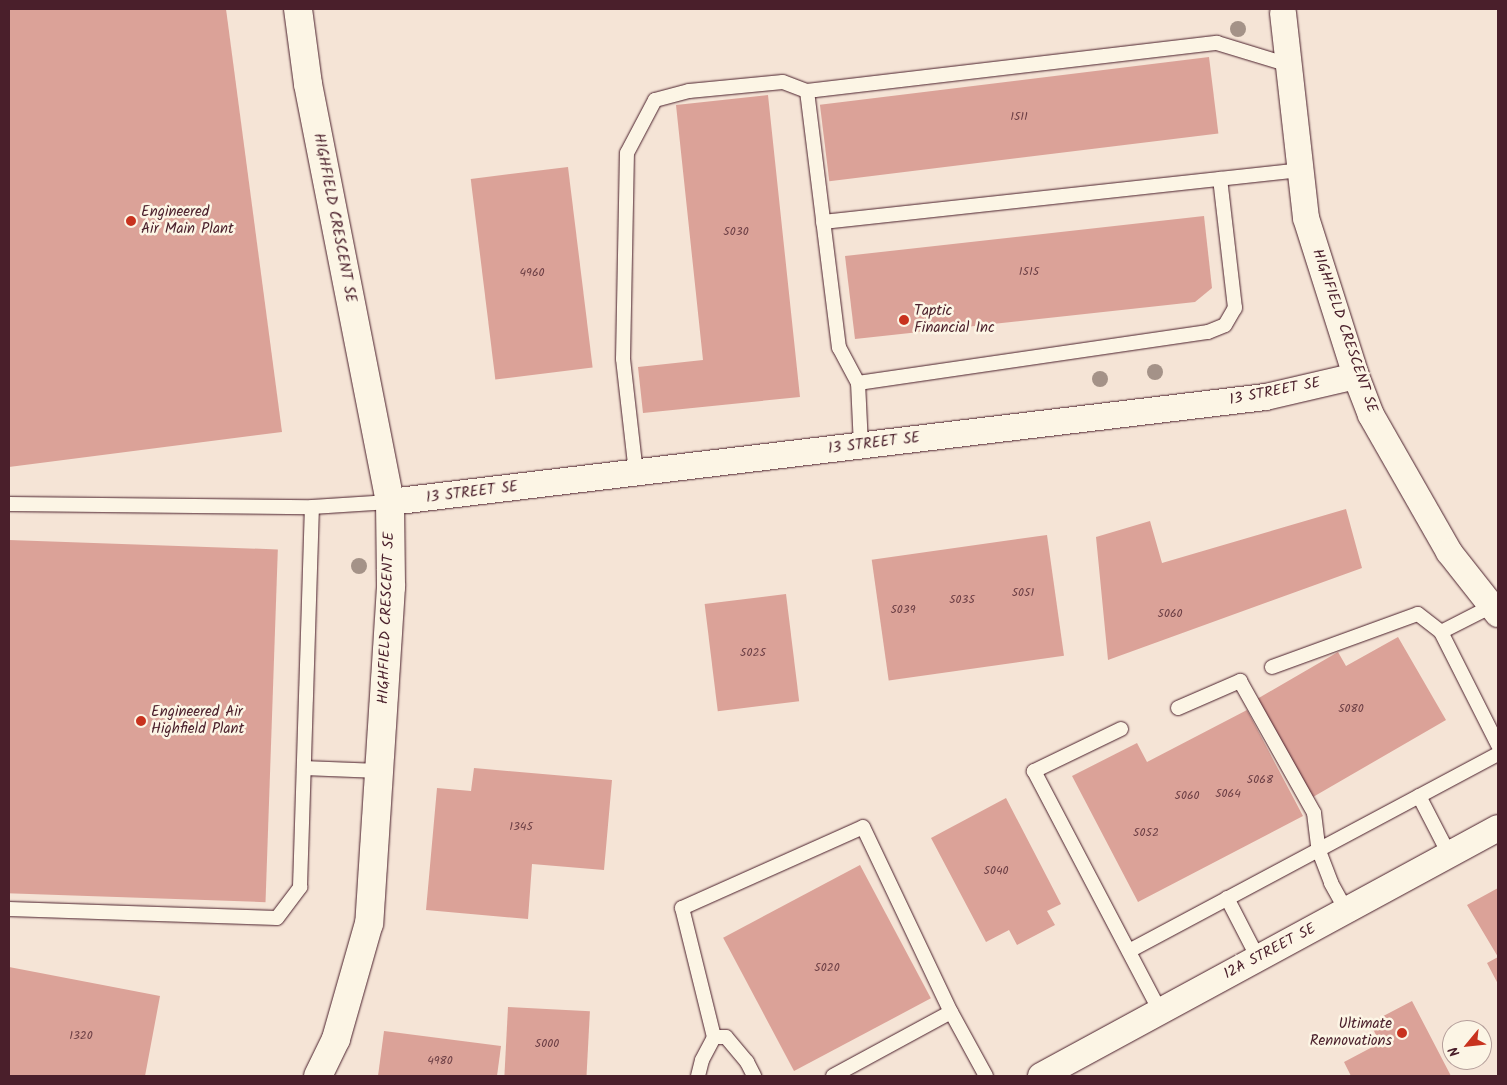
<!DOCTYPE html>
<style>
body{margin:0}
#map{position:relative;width:1507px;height:1085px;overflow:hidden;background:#f5e4d6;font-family:Kalam,sans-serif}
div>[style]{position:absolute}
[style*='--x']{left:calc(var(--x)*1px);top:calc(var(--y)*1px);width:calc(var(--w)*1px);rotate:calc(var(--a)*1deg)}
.building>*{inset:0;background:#dba298;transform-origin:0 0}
.roads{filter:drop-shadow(0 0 1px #4a1f2b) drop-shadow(0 0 1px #4a1f2b)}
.lane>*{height:14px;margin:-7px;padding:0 7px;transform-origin:7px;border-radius:7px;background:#fcf5e5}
.street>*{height:26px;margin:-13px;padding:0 13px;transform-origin:13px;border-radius:13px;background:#fcf5e5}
.secondary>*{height:28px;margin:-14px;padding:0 14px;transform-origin:14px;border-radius:14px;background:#fcf5e5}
.trees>*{width:16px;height:16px;margin:-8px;border-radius:50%;background:#a49288}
.dots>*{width:14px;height:14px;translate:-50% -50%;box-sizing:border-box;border:2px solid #fcf5e5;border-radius:50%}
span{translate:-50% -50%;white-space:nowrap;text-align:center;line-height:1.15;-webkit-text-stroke:5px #fcf5e5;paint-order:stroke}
.number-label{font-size:12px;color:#6e4046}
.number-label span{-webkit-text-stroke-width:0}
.poi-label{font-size:15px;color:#4a1f2b}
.left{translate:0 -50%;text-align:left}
.right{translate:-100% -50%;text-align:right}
.street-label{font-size:15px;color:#4a1f2b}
.frame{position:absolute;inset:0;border:10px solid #4a1f2b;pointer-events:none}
.north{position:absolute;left:1442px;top:1020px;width:50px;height:50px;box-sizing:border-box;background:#fcf5e5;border:1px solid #b59f9b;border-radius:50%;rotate:242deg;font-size:14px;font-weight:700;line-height:20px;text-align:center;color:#4a1f2b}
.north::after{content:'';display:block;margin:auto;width:18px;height:22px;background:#c8321e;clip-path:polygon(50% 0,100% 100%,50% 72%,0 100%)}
</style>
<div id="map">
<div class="building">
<i style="clip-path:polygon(9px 9px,226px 9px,282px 432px,9px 467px)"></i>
<i style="left:1209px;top:57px;width:77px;height:392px;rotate:83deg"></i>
<i style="clip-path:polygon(768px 95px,800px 397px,643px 413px,638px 367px,703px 360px,676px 105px)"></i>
<i style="left:568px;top:167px;width:202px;height:98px;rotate:83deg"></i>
<i style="clip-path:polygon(1204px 216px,1212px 288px,1195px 302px,855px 339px,845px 256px)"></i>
<i style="clip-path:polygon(1346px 509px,1362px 568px,1108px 660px,1096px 537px,1150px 521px,1162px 563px)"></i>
<i style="left:1047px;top:535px;width:122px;height:177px;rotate:82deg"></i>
<i style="left:9px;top:540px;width:269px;height:353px;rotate:2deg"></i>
<i style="left:786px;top:594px;width:108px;height:82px;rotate:83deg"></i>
<i style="clip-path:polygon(1398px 637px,1446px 720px,1313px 797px,1257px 699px,1338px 652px,1346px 666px)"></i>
<i style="clip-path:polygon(1247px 710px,1303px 816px,1138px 902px,1072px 776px,1137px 743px,1147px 762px)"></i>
<i style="clip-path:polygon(474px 768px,612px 780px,604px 870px,532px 864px,528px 919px,426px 910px,437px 788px,471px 791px)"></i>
<i style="clip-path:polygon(1006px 798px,1061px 904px,1047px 911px,1055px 925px,1017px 945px,1009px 930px,986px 942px,931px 838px)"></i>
<i style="left:860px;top:865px;width:151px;height:155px;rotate:62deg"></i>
<i style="clip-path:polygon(1498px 888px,1498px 984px,1487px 963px,1498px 957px,1467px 905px)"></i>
<i style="clip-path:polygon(9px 967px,160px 996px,145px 1076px,9px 1076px)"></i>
<i style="clip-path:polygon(1412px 1001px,1451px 1076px,1351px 1076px,1344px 1062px,1380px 1043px,1370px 1023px)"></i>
<i style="left:508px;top:1007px;width:82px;height:69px;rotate:3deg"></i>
<i style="clip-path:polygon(384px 1031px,501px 1046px,497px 1076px,378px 1076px)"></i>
</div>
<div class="roads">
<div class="lane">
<i style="--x:823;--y:222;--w:480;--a:-6.2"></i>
<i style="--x:858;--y:383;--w:354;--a:-8.3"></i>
<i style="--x:1208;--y:332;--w:18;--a:-22"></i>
<i style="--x:1225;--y:325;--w:20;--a:-60"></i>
<i style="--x:1235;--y:308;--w:130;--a:-96.6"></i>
<i style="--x:861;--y:446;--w:63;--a:-92.7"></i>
<i style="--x:858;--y:383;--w:40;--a:-118"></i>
<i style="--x:839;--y:348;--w:259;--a:-97.1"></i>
<i style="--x:807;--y:91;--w:413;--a:-6.7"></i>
<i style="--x:1217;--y:43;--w:75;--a:17"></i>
<i style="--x:636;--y:473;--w:115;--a:-96.5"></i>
<i style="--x:623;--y:359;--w:206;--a:-88.9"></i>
<i style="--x:627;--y:153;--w:60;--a:-62.2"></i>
<i style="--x:655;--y:100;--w:35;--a:-15"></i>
<i style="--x:689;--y:91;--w:94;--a:-5.5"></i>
<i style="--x:783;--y:82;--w:26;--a:21"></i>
<i style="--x:9;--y:504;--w:303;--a:0.6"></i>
<i style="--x:312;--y:507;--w:78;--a:-3.7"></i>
<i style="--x:1492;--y:606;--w:57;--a:153"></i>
<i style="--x:1441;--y:632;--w:127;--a:63.2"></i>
<i style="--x:1272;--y:667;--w:155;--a:-20"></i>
<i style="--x:1418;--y:614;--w:29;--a:38"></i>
<i style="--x:1178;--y:708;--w:68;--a:-23.5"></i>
<i style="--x:1240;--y:681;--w:151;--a:60.7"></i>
<i style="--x:1314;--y:813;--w:38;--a:83"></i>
<i style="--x:1319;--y:851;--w:34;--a:69"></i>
<i style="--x:1331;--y:883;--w:31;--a:61"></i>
<i style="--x:1121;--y:729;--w:97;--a:154.2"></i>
<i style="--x:1034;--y:771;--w:271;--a:62.3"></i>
<i style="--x:304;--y:768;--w:75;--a:2.3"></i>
<i style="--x:1419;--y:796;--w:65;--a:62.7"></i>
<i style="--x:1227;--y:898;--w:68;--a:62.7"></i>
<i style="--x:9;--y:909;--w:268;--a:1.9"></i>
<i style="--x:277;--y:918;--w:39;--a:-53"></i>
<i style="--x:300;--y:887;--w:380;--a:-88.2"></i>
<i style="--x:1129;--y:951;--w:418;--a:-28.1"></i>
<i style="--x:714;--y:1037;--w:133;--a:-103.9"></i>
<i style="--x:682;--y:908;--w:198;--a:-24.1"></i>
<i style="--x:863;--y:827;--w:205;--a:64.6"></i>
<i style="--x:698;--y:1076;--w:16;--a:-76"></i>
<i style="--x:702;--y:1060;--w:26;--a:-62"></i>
<i style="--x:714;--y:1037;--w:12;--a:0"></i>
<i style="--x:726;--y:1037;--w:33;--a:50"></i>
<i style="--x:747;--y:1062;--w:16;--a:63"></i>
<i style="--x:833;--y:1076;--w:134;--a:-28.5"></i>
<i style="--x:951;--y:1012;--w:73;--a:61.3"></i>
</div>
<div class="street">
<i style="--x:1283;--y:13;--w:206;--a:83.6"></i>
<i style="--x:1306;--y:218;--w:166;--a:72.4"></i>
<i style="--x:1356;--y:376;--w:42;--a:69"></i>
<i style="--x:1371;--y:415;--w:158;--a:60.3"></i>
<i style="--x:1449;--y:552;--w:79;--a:51.7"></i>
<i style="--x:390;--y:502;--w:882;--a:-6.84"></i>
<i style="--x:1266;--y:397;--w:92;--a:-13.1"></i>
<i style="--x:1041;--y:1076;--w:520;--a:-28.49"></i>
</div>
<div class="secondary">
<i style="--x:298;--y:9;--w:76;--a:82.4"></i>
<i style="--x:308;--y:84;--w:426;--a:78.9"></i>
<i style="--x:390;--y:502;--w:85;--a:89.3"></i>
<i style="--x:391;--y:587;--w:337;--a:93.7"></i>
<i style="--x:369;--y:923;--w:121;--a:105.9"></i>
<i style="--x:336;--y:1039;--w:41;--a:115.9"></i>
</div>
</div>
<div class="trees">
<i style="left:1238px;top:29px"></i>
<i style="left:1155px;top:372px"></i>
<i style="left:1100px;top:379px"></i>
<i style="left:359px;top:566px"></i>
</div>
<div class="dots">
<i style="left:131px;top:221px;background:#c8321e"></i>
<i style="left:904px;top:320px;background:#c8321e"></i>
<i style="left:141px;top:721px;background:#c8321e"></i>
<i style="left:1402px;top:1033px;background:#c8321e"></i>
</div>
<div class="number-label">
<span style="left:1019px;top:117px">1511</span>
<span style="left:736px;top:232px">5030</span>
<span style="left:1029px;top:272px">1515</span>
<span style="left:532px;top:273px">4960</span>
<span style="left:1023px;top:593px">5051</span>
<span style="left:962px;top:600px">5035</span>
<span style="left:903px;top:610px">5039</span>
<span style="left:1170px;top:614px">5060</span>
<span style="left:753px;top:653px">5025</span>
<span style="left:1351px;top:709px">5080</span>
<span style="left:1260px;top:780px">5068</span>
<span style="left:1228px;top:794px">5064</span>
<span style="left:1187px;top:796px">5060</span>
<span style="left:521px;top:827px">1345</span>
<span style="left:1146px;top:833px">5052</span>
<span style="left:996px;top:871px">5040</span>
<span style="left:827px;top:968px">5020</span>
<span style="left:81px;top:1036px">1320</span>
<span style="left:547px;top:1044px">5000</span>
<span style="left:440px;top:1061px">4980</span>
</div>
<div class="poi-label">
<span class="left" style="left:141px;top:221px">Engineered<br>Air Main Plant</span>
<span class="left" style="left:914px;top:320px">Taptic<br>Financial Inc</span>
<span class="left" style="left:151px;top:721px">Engineered Air<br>Highfield Plant</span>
<span class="right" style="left:1392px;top:1033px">Ultimate<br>Rennovations</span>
</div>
<div class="street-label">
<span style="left:334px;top:218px;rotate:79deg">HIGHFIELD CRESCENT SE</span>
<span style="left:1344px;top:331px;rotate:71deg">HIGHFIELD CRESCENT SE</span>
<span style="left:1275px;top:392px;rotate:-11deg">13 STREET SE</span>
<span style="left:874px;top:444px;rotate:-7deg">13 STREET SE</span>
<span style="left:472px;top:493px;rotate:-7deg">13 STREET SE</span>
<span style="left:387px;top:618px;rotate:-88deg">HIGHFIELD CRESCENT SE</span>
<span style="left:1270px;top:952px;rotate:-28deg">12A STREET SE</span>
</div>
<div class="frame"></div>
<div class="north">N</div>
</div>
